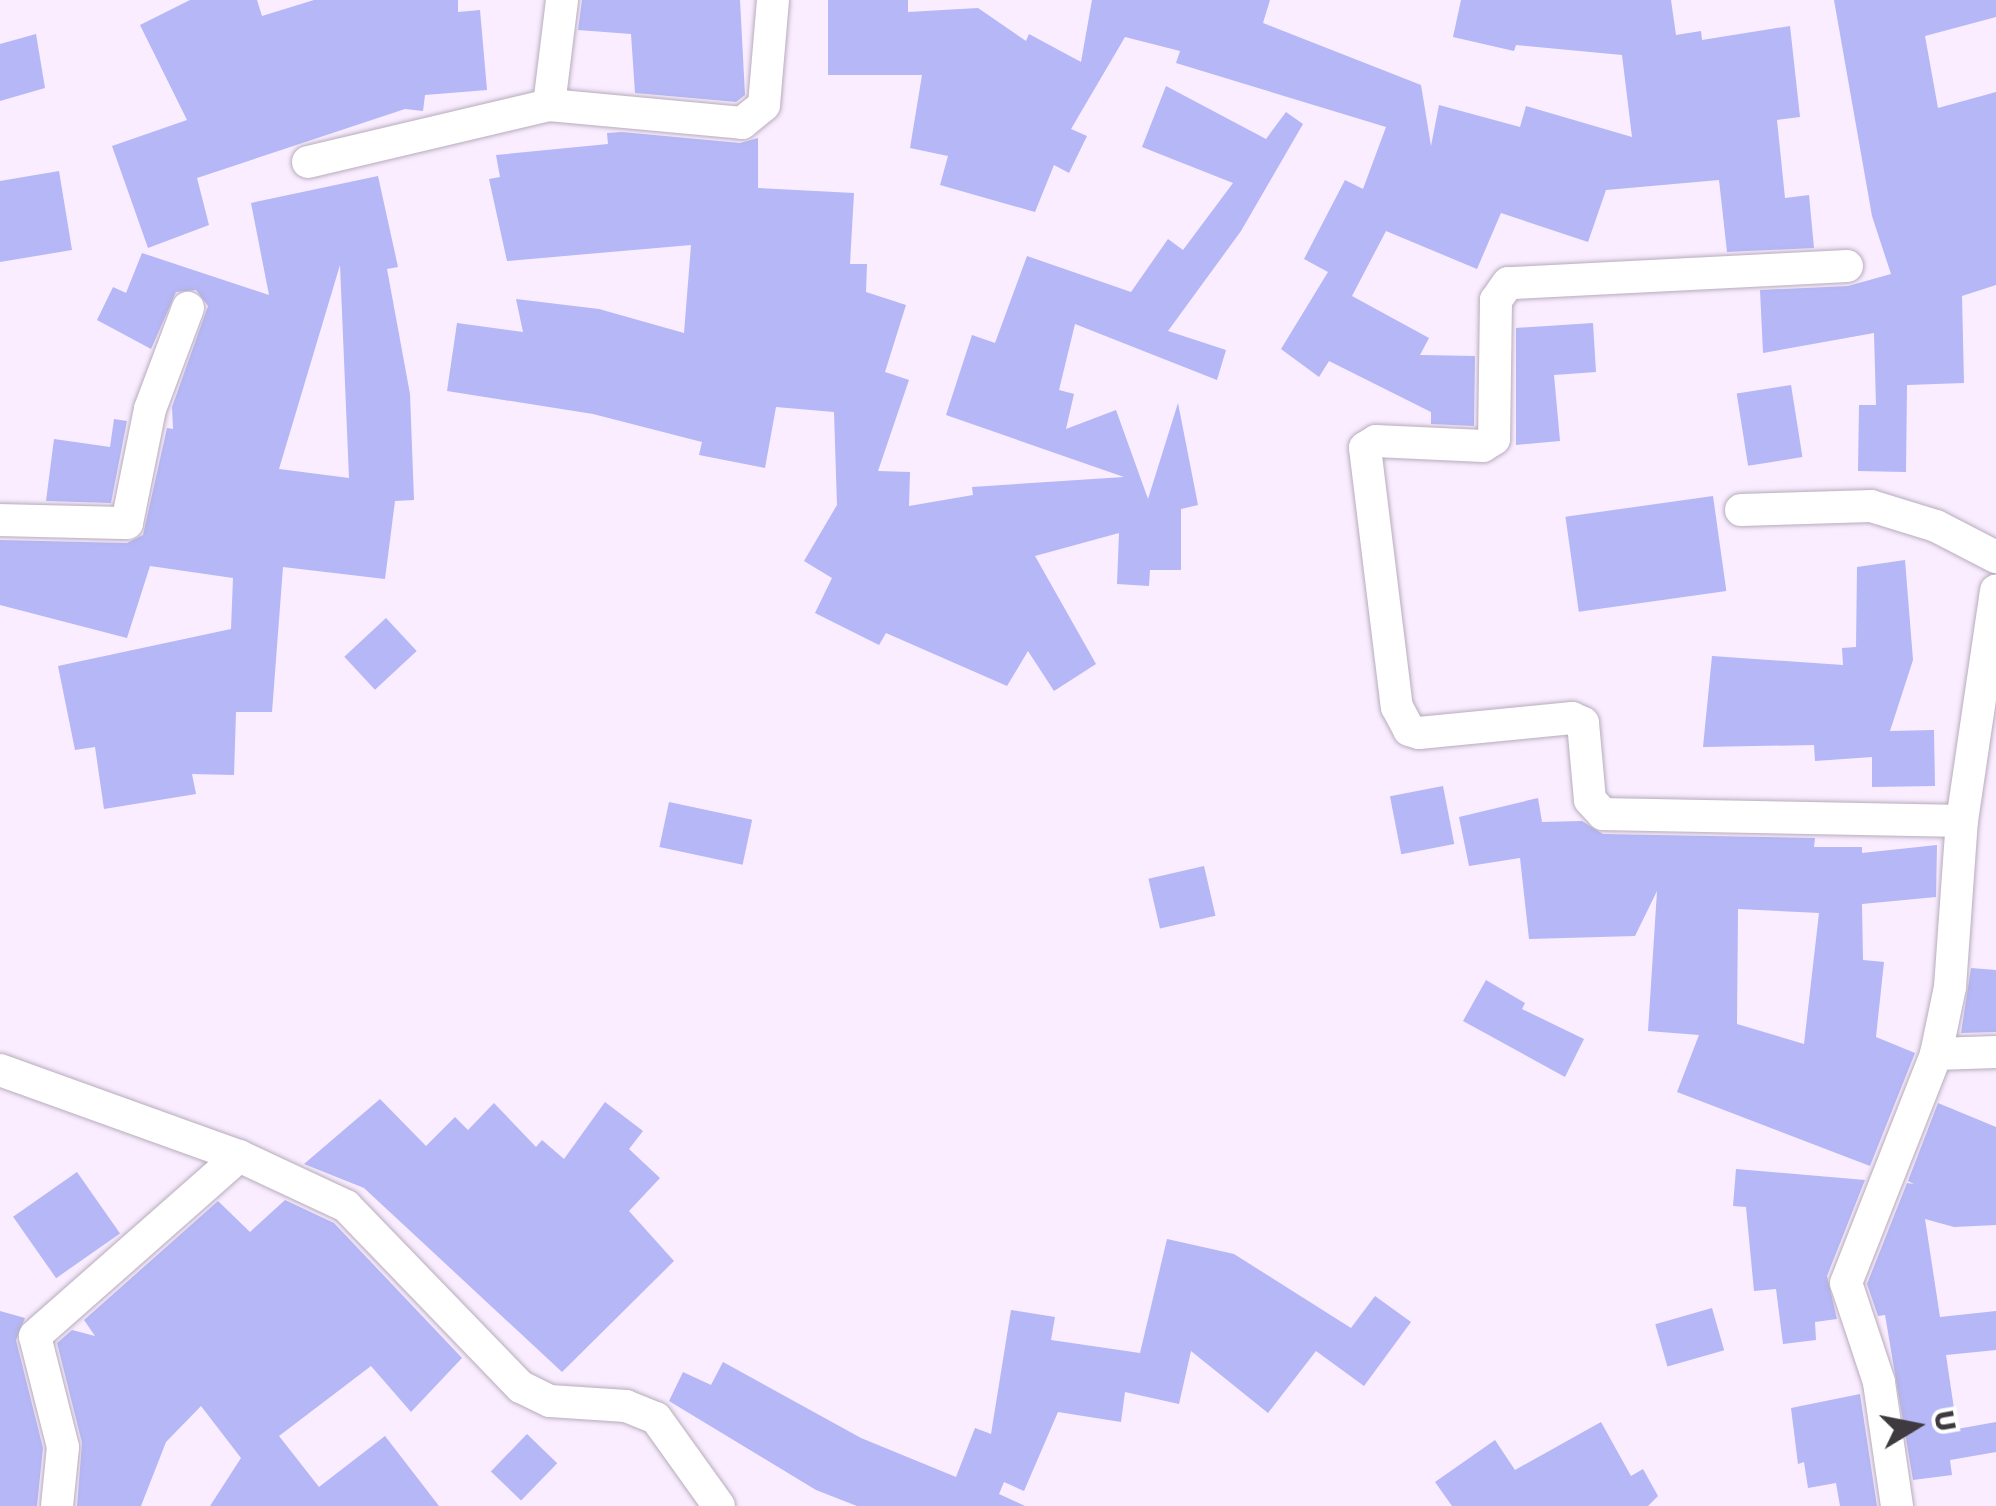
<!DOCTYPE html>
<style>
body{margin:0}
#map{position:relative;width:1996px;height:1506px;overflow:hidden;background:#f9edff;font-family:"Golos Text",sans-serif}
div>[style]{position:absolute}
[style*='--x']{left:calc(var(--x)*1px);top:calc(var(--y)*1px);width:calc(var(--w)*1px);rotate:calc(var(--a)*1deg)}
.building>*{inset:0;background:#b5b7f6;transform-origin:0 0}
.roads{filter:drop-shadow(0 0 2px #b7acbc) drop-shadow(0 0 2px #b7acbc)}
.street>*{height:32px;margin:-16px;padding:0 16px;transform-origin:16px;border-radius:16px;background:#fff}
span{translate:-50% -50%;white-space:nowrap;text-align:center;line-height:1.15;-webkit-text-stroke:8px #fff;paint-order:stroke}
.north{position:absolute;left:1866px;top:1376px;width:100px;height:100px;-webkit-text-stroke:8px #fff;paint-order:stroke;rotate:80deg;font-size:28px;font-weight:700;line-height:40px;text-align:center;color:#3e3a40}
.north::after{content:'';display:block;margin:auto;width:35px;height:45px;background:#3e3a40;clip-path:polygon(50% 0,100% 100%,50% 72%,0 100%)}
</style>
<div id="map">
<div class="building">
<i style="clip-path:polygon(190px 0,257px 0,262px 16px,314px 0,458px 0,458px 12px,480px 10px,487px 90px,425px 95px,423px 111px,405px 109px,197px 178px,209px 225px,148px 248px,112px 146px,187px 120px,140px 25px)"></i>
<i style="clip-path:polygon(582px 0,740px 0,745px 95px,736px 102px,635px 93px,631px 34px,578px 30px)"></i>
<i style="clip-path:polygon(828px 0,908px 0,908px 12px,978px 8px,1026px 41px,1029px 34px,1081px 62px,1092px 0,1270px 0,1263px 23px,1421px 85px,1431px 146px,1439px 105px,1520px 127px,1526px 106px,1632px 137px,1622px 55px,1516px 45px,1514px 51px,1453px 37px,1461px 0,1671px 0,1676px 35px,1701px 31px,1702px 40px,1790px 26px,1800px 117px,1777px 120px,1785px 198px,1809px 195px,1814px 248px,1727px 252px,1719px 180px,1606px 190px,1588px 242px,1501px 213px,1477px 269px,1386px 231px,1352px 296px,1429px 338px,1420px 355px,1475px 356px,1474px 426px,1431px 424px,1431px 412px,1329px 361px,1319px 377px,1281px 349px,1328px 272px,1304px 259px,1345px 180px,1363px 189px,1386px 127px,1176px 63px,1180px 51px,1125px 37px,1071px 129px,1087px 136px,1069px 173px,1054px 165px,1035px 212px,940px 185px,948px 156px,910px 148px,922px 75px,828px 75px)"></i>
<i style="clip-path:polygon(1834px 0,1996px 0,1996px 17px,1925px 36px,1938px 108px,1996px 92px,1996px 285px,1962px 296px,1964px 383px,1907px 385px,1906px 472px,1858px 471px,1859px 405px,1876px 405px,1874px 333px,1763px 353px,1760px 290px,1848px 286px,1891px 274px,1872px 216px)"></i>
<i style="clip-path:polygon(36px 34px,45px 88px,0 101px,0 44px)"></i>
<i style="clip-path:polygon(1166px 86px,1266px 139px,1286px 112px,1303px 124px,1241px 231px,1168px 331px,1226px 350px,1217px 380px,1075px 324px,1059px 390px,1074px 394px,1066px 429px,1116px 410px,1148px 499px,1178px 403px,1198px 505px,1181px 509px,1181px 570px,1150px 570px,1149px 586px,1117px 584px,1119px 533px,1035px 556px,1096px 664px,1054px 691px,1028px 651px,1007px 686px,886px 633px,879px 645px,815px 613px,832px 578px,804px 561px,837px 505px,834px 412px,776px 407px,765px 468px,699px 455px,702px 442px,593px 414px,447px 391px,457px 323px,523px 332px,516px 299px,599px 309px,684px 333px,691px 245px,507px 261px,489px 179px,500px 177px,496px 155px,608px 144px,607px 133px,622px 132px,740px 143px,758px 138px,758px 188px,854px 193px,850px 264px,867px 264px,866px 292px,906px 305px,885px 372px,909px 380px,878px 471px,910px 472px,909px 506px,973px 495px,972px 487px,1124px 477px,946px 415px,972px 335px,995px 343px,1027px 256px,1131px 292px,1168px 239px,1183px 250px,1233px 183px,1142px 147px)"></i>
<i style="clip-path:polygon(59px 171px,72px 250px,0 262px,0 181px)"></i>
<i style="clip-path:polygon(evenodd,378px 176px,398px 267px,387px 269px,410px 394px,414px 500px,395px 501px,385px 579px,283px 567px,272px 712px,236px 712px,234px 775px,192px 774px,196px 794px,104px 809px,95px 747px,75px 750px,58px 666px,231px 629px,233px 578px,150px 566px,127px 638px,0 605px,0 540px,127px 543px,143px 535px,167px 428px,173px 429px,172px 407px,208px 306px,196px 290px,176px 292px,151px 349px,97px 320px,113px 287px,126px 293px,142px 253px,269px 295px,251px 203px,378px 176px,340px 265px,349px 478px,279px 469px,340px 265px)"></i>
<i style="clip-path:polygon(1593px 323px,1596px 372px,1554px 375px,1560px 441px,1516px 445px,1516px 328px)"></i>
<i style="left:1791px;top:385px;width:73px;height:55px;rotate:81deg"></i>
<i style="clip-path:polygon(114px 419px,127px 421px,111px 503px,46px 501px,54px 439px,110px 447px)"></i>
<i style="left:1713px;top:496px;width:96px;height:149px;rotate:82deg"></i>
<i style="clip-path:polygon(1905px 560px,1913px 660px,1890px 731px,1934px 730px,1935px 786px,1872px 787px,1872px 757px,1815px 761px,1814px 745px,1703px 747px,1712px 656px,1843px 665px,1842px 648px,1856px 647px,1857px 567px)"></i>
<i style="left:386px;top:618px;width:45px;height:57px;rotate:47deg"></i>
<i style="left:1443px;top:786px;width:59px;height:54px;rotate:79deg"></i>
<i style="clip-path:polygon(evenodd,1538px 798px,1542px 822px,1582px 821px,1603px 834px,1815px 838px,1814px 847px,1862px 847px,1862px 853px,1937px 845px,1936px 897px,1862px 904px,1863px 960px,1884px 962px,1876px 1037px,1915px 1053px,1870px 1166px,1677px 1092px,1699px 1035px,1648px 1031px,1657px 891px,1635px 936px,1529px 939px,1520px 858px,1469px 866px,1459px 817px,1538px 798px,1738px 909px,1819px 913px,1804px 1044px,1737px 1024px,1738px 909px)"></i>
<i style="left:669px;top:802px;width:85px;height:46px;rotate:12deg"></i>
<i style="left:1204px;top:866px;width:51px;height:57px;rotate:77deg"></i>
<i style="clip-path:polygon(1971px 968px,1996px 970px,1996px 1032px,1961px 1033px)"></i>
<i style="clip-path:polygon(1486px 980px,1525px 1003px,1522px 1009px,1584px 1039px,1565px 1077px,1463px 1021px)"></i>
<i style="clip-path:polygon(380px 1099px,426px 1146px,455px 1117px,468px 1130px,494px 1103px,536px 1147px,542px 1140px,564px 1159px,605px 1102px,643px 1131px,629px 1149px,660px 1178px,629px 1211px,674px 1261px,562px 1372px,364px 1188px,304px 1164px)"></i>
<i style="clip-path:polygon(1938px 1103px,1996px 1127px,1996px 1225px,1954px 1227px,1925px 1219px,1940px 1317px,1996px 1311px,1996px 1350px,1946px 1355px,1957px 1429px,1996px 1422px,1996px 1452px,1950px 1460px,1952px 1475px,1913px 1480px,1885px 1315px,1878px 1316px,1867px 1284px,1907px 1183px,1914px 1184px,1908px 1181px)"></i>
<i style="clip-path:polygon(1736px 1169px,1865px 1180px,1827px 1276px,1837px 1319px,1815px 1322px,1816px 1340px,1783px 1344px,1776px 1289px,1754px 1291px,1746px 1207px,1733px 1206px)"></i>
<i style="left:77px;top:1172px;width:75px;height:78px;rotate:55deg"></i>
<i style="clip-path:polygon(285px 1200px,334px 1223px,462px 1358px,411px 1412px,371px 1366px,279px 1436px,319px 1487px,385px 1436px,439px 1506px,210px 1506px,241px 1458px,201px 1406px,166px 1442px,141px 1506px,77px 1506px,82px 1443px,57px 1343px,72px 1330px,95px 1336px,84px 1320px,218px 1201px,250px 1232px)"></i>
<i style="clip-path:polygon(1167px 1239px,1234px 1254px,1351px 1328px,1375px 1296px,1411px 1322px,1364px 1386px,1316px 1351px,1268px 1413px,1191px 1351px,1179px 1404px,1125px 1392px,1121px 1422px,1058px 1412px,1024px 1491px,1004px 1482px,999px 1494px,1025px 1506px,857px 1506px,816px 1490px,669px 1401px,683px 1372px,711px 1385px,723px 1362px,861px 1438px,956px 1477px,975px 1428px,991px 1434px,1011px 1310px,1055px 1317px,1051px 1340px,1140px 1353px)"></i>
<i style="left:1712px;top:1308px;width:44px;height:59px;rotate:74deg"></i>
<i style="clip-path:polygon(0 1311px,25px 1318px,16px 1340px,43px 1448px,37px 1506px,0 1506px)"></i>
<i style="clip-path:polygon(1860px 1394px,1877px 1506px,1840px 1506px,1836px 1483px,1808px 1488px,1804px 1462px,1798px 1464px,1791px 1408px)"></i>
<i style="clip-path:polygon(1601px 1422px,1631px 1476px,1643px 1469px,1658px 1496px,1648px 1506px,1452px 1506px,1435px 1482px,1495px 1440px,1515px 1470px)"></i>
<i style="left:527px;top:1434px;width:42px;height:52px;rotate:44deg"></i>
</div>
<div class="roads">
<div class="street">
<i style="--x:549;--y:105;--w:106;--a:-82.9"></i>
<i style="--x:308;--y:162;--w:248;--a:-13.3"></i>
<i style="--x:549;--y:105;--w:194;--a:5.3"></i>
<i style="--x:742;--y:123;--w:28;--a:-39"></i>
<i style="--x:764;--y:105;--w:105;--a:-85.1"></i>
<i style="--x:1847;--y:266;--w:339;--a:177.1"></i>
<i style="--x:1508;--y:283;--w:21;--a:125"></i>
<i style="--x:1496;--y:300;--w:139;--a:90.8"></i>
<i style="--x:1494;--y:439;--w:13;--a:148"></i>
<i style="--x:1483;--y:446;--w:107;--a:-177.3"></i>
<i style="--x:1376;--y:441;--w:13;--a:148"></i>
<i style="--x:1365;--y:448;--w:261;--a:83"></i>
<i style="--x:1397;--y:707;--w:26;--a:62"></i>
<i style="--x:1409;--y:730;--w:10;--a:17"></i>
<i style="--x:1419;--y:733;--w:154;--a:-5.6"></i>
<i style="--x:1572;--y:718;--w:12;--a:24"></i>
<i style="--x:1583;--y:723;--w:77;--a:84.8"></i>
<i style="--x:1590;--y:800;--w:19;--a:47"></i>
<i style="--x:1603;--y:814;--w:359;--a:1.1"></i>
<i style="--x:1741;--y:510;--w:130;--a:-1.8"></i>
<i style="--x:1871;--y:506;--w:68;--a:17.1"></i>
<i style="--x:1936;--y:526;--w:68;--a:27.3"></i>
<i style="--x:0;--y:520;--w:127;--a:1.4"></i>
<i style="--x:127;--y:523;--w:116;--a:-78.6"></i>
<i style="--x:150;--y:409;--w:108;--a:-69.4"></i>
<i style="--x:1936;--y:1054;--w:60;--a:-1.9"></i>
<i style="--x:0;--y:1070;--w:254;--a:19.8"></i>
<i style="--x:239;--y:1156;--w:118;--a:25"></i>
<i style="--x:346;--y:1206;--w:252;--a:46"></i>
<i style="--x:521;--y:1387;--w:32;--a:26"></i>
<i style="--x:550;--y:1401;--w:76;--a:3.8"></i>
<i style="--x:626;--y:1406;--w:32;--a:22"></i>
<i style="--x:656;--y:1418;--w:108;--a:54.4"></i>
<i style="--x:57;--y:1506;--w:59;--a:-84.2"></i>
<i style="--x:63;--y:1447;--w:114;--a:-104.2"></i>
<i style="--x:35;--y:1336;--w:272;--a:-41.4"></i>
<i style="--x:1897;--y:1506;--w:125;--a:-98.3"></i>
<i style="--x:1879;--y:1382;--w:104;--a:-108.4"></i>
<i style="--x:1846;--y:1283;--w:246;--a:-68.5"></i>
<i style="--x:1936;--y:1054;--w:68;--a:-78.2"></i>
<i style="--x:1950;--y:987;--w:166;--a:-85.9"></i>
<i style="--x:1962;--y:821;--w:233;--a:-81.6"></i>
</div>
</div>
<div class="north">U</div>
</div>
